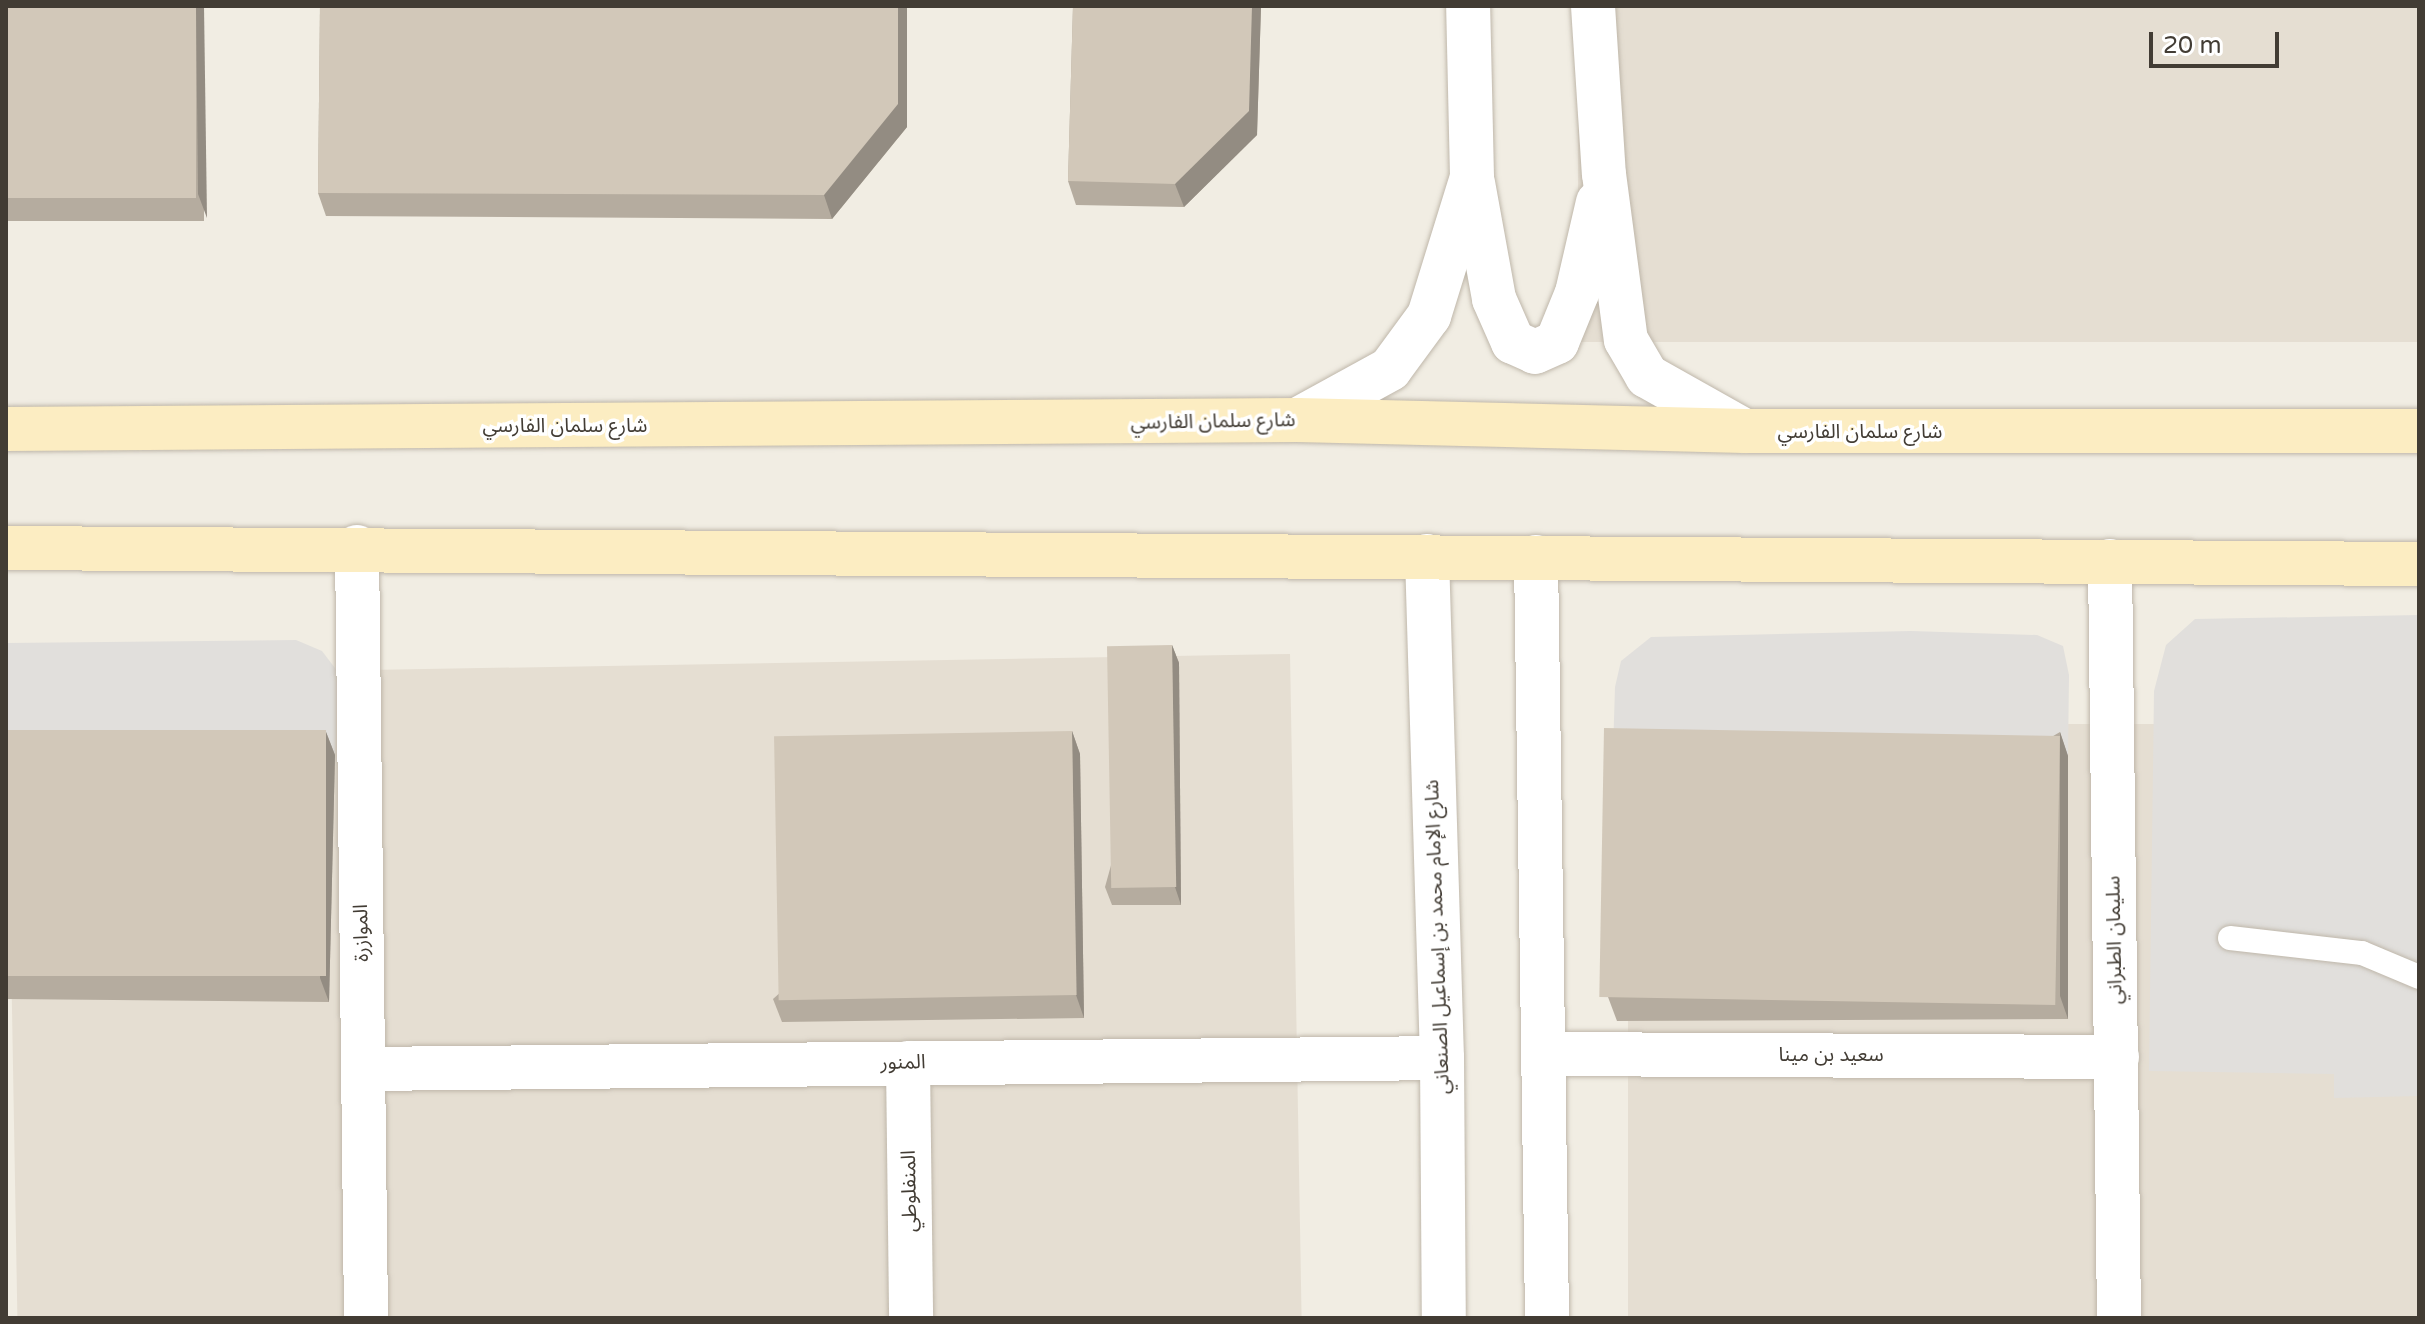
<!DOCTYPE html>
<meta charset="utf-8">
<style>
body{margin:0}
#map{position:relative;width:2425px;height:1324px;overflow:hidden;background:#f1ede3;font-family:"Varela Round","Noto Sans Arabic",sans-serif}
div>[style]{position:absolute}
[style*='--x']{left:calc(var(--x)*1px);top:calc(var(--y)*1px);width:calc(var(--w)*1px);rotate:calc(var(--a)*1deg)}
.residential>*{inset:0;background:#e5ded2;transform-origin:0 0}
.parking>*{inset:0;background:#e1dfdc}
.roads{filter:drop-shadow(0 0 2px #bfb7aa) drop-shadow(0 0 2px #bfb7aa)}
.lane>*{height:24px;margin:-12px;padding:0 12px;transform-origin:12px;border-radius:12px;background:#fff}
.street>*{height:44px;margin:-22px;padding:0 22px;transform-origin:22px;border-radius:22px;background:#fff}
.secondary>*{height:44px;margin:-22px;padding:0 22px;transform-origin:22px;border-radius:22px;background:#fcedc2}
.wall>*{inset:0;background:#b5ac9f;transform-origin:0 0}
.shaded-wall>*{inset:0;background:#938c82}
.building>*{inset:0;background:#d2c8b9;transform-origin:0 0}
span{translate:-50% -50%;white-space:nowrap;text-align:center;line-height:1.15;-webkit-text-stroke:7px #fff;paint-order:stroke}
.street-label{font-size:20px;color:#423c34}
.frame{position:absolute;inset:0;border:8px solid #423c34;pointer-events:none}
.scale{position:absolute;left:2149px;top:32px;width:130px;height:36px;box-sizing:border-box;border:4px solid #423c34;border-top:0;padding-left:10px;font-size:24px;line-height:28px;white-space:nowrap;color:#423c34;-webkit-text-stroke:6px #fff;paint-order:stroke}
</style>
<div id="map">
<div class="residential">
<i style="left:1578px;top:6px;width:841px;height:336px"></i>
<i style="left:1290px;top:654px;width:664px;height:1284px;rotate:89deg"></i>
<i style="left:2419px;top:724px;width:594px;height:791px;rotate:90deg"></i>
</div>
<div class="parking">
<i style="clip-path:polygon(2419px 615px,2419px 1096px,2334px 1098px,2334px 1074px,2149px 1071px,2154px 691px,2166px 645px,2195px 619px)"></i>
<i style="clip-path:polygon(1911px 631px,2037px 635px,2063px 646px,2069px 675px,2068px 756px,1613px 751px,1615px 687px,1621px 661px,1651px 637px)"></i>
<i style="clip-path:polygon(296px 640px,322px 651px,338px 672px,335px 755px,6px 753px,6px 643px)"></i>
</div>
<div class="roads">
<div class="lane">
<i style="--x:2230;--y:938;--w:133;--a:6.5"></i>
<i style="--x:2362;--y:953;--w:62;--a:22.8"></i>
</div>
<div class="street">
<i style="--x:1593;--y:6;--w:168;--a:86.3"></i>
<i style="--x:1604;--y:174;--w:167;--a:82.5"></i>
<i style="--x:1626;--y:340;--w:42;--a:59.7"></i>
<i style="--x:1647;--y:376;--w:112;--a:29.3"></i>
<i style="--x:1473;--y:183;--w:118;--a:79.7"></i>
<i style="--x:1494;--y:299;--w:47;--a:66.2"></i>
<i style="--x:1513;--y:342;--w:24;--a:24"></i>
<i style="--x:1535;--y:352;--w:24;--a:-24"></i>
<i style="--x:1557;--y:342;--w:53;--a:-67.8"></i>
<i style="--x:1577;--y:293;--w:93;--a:-77"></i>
<i style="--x:1297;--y:420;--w:106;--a:-28.7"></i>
<i style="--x:1390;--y:369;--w:66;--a:-53.7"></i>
<i style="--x:1429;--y:316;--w:145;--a:-72.8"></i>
<i style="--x:1472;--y:177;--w:171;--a:-91.3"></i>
<i style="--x:357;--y:547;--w:771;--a:89.33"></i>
<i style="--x:1427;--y:556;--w:502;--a:88.29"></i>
<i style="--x:1442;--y:1058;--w:260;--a:89.6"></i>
<i style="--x:1536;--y:557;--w:761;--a:89.17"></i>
<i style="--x:2110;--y:561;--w:757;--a:89.32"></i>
<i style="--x:1544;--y:1054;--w:573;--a:0.3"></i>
<i style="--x:908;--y:1063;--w:255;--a:89.3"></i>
<i style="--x:363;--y:1069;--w:1079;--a:-0.58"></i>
</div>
<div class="secondary">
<i style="--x:6;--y:429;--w:1291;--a:-0.4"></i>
<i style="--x:1297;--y:420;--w:448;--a:1.4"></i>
<i style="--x:1745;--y:431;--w:674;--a:0"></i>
<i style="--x:6;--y:548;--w:2413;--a:0.38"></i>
</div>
</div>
<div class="wall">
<i style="left:6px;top:6px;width:198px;height:215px"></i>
<i style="clip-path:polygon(320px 6px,907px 6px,907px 127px,832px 219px,326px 216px,318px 193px)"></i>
<i style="clip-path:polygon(1073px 6px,1261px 6px,1257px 135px,1184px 207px,1076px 205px,1068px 181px)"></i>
<i style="clip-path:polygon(1172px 645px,1179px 663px,1181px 905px,1112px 905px,1105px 887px)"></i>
<i style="clip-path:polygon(6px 730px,326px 732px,335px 755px,329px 1002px,6px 999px)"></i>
<i style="clip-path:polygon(1072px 731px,1080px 754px,1084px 1018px,782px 1022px,773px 999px)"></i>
<i style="clip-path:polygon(2060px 732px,2068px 756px,2068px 1019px,1617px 1021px,1608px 997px)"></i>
</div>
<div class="shaded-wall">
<i style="clip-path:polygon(196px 6px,204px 6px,207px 218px,198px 194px)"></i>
<i style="clip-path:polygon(898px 6px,907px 6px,907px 127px,832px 219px,824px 195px)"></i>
<i style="clip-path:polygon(1252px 6px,1261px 6px,1257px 135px,1184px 207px,1175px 184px)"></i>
<i style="clip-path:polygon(1172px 645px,1179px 663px,1181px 905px,1175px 887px)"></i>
<i style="clip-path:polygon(1072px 731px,1080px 754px,1084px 1018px,1076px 995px)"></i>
<i style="clip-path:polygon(326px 732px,335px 755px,329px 1002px,320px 978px)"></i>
<i style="clip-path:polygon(2060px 732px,2068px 756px,2068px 1019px,2060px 996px)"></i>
</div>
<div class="building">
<i style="left:6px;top:6px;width:190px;height:192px"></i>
<i style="clip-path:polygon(320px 6px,898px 6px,898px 104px,824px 195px,318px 193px)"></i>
<i style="clip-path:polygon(1073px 6px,1252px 6px,1249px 111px,1175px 184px,1068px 181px)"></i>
<i style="left:1172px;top:645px;width:242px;height:65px;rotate:89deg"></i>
<i style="left:1604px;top:728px;width:456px;height:269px;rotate:1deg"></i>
<i style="left:6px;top:730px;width:320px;height:246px"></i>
<i style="left:1072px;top:731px;width:264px;height:298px;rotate:89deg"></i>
</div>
<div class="street-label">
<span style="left:1213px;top:422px;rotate:-1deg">شارع سلمان الفارسي</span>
<span style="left:565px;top:426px">شارع سلمان الفارسي</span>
<span style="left:1860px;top:432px">شارع سلمان الفارسي</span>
<span style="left:362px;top:933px;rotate:-91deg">الموازرة</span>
<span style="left:1438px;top:937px;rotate:-92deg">شارع الإمام محمد بن إسماعيل الصنعاني</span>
<span style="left:2115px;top:940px;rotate:-91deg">سليمان الطبراني</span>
<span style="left:1831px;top:1055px">سعيد بن مينا</span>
<span style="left:903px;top:1063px;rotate:-1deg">المنور</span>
<span style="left:910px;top:1191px;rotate:-91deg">المنفلوطي</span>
</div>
<div class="frame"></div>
<div class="scale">20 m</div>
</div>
